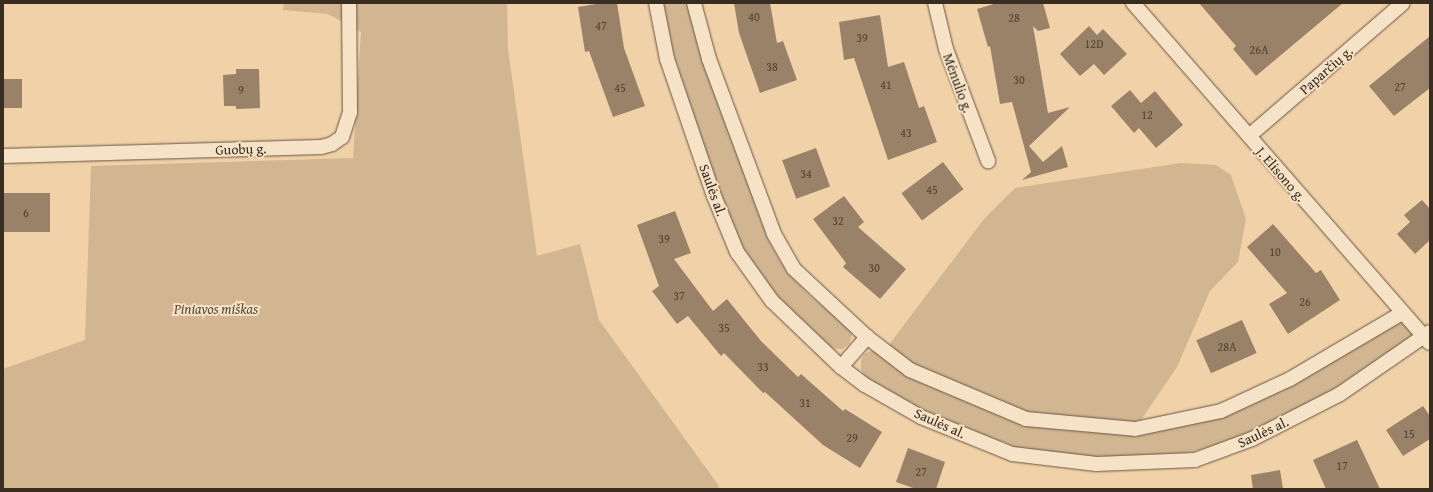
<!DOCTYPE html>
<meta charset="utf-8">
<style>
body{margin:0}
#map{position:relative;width:1433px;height:492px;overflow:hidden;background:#f1d2a8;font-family:"Gentium Book Plus",serif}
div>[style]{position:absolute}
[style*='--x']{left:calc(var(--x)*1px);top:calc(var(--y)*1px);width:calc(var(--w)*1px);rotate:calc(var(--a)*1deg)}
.green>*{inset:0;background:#d2b691}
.building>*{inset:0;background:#998267;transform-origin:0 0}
.roads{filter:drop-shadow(0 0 1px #675643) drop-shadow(0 0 1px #675643)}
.minor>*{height:14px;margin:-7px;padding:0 7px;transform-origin:7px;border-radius:7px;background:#f6e2c6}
span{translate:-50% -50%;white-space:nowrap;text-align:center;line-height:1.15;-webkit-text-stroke:4px #f6e2c6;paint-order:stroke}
.number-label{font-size:12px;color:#514232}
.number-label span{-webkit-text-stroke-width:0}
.street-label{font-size:14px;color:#392c21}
.park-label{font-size:14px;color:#584837;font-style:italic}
.frame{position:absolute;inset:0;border:4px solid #392c21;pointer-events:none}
</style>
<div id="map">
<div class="green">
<i style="clip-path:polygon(284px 3px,507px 3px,508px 49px,537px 256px,580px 244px,599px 320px,719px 486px,718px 489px,3px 489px,3px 369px,85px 340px,91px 166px,353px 158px,361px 32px,328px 14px,283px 10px)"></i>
<i style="clip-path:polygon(662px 3px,689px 3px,769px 242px,784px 267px,808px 294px,850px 328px,852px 335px,849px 344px,842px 349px,829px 348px,775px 294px,742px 250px,714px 176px,675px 59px)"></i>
<i style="clip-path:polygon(1181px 163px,1216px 165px,1231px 175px,1246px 219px,1238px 262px,1210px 291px,1177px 367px,1135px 429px,1026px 419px,885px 350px,984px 219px,1015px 188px)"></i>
<i style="clip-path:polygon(1402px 323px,1412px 330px,1413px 335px,1409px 342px,1339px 389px,1236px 439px,1192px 452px,1150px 458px,1098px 461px,1016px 447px,924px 412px,865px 377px,861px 370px,861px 361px,864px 354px,873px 350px,1024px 422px,1133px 432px,1223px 415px,1392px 324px)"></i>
</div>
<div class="building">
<i style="clip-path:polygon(602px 3px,617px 3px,624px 48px,645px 106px,613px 117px,589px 51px,585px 52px,578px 7px)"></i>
<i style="clip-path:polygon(734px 3px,770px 3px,777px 43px,783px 41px,797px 80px,760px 93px,739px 33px)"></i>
<i style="clip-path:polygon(997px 3px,1043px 3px,1050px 28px,1038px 31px,1033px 26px,1048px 113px,1070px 107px,1029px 146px,1043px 162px,1062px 146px,1068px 167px,1022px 180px,1031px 172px,1012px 102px,1000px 104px,990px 46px,988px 47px,977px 9px)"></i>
<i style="clip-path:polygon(1199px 3px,1343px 3px,1256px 76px,1233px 49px,1236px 46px)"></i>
<i style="clip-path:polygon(880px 15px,888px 67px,904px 62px,919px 108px,924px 106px,937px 142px,888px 160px,854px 58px,844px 60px,839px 22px)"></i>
<i style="clip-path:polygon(1089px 26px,1097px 35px,1103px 29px,1127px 54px,1104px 75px,1094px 64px,1080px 76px,1060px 54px)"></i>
<i style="clip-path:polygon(1430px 36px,1430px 88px,1394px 116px,1369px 86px)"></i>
<i style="clip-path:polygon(236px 69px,259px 69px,260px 108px,236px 109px,236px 106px,224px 106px,223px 75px,236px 74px)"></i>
<i style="left:3px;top:79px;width:19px;height:29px"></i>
<i style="clip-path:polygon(1130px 90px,1141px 103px,1155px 91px,1183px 125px,1156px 148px,1139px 128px,1134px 133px,1111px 106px)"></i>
<i style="left:816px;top:148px;width:41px;height:36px;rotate:70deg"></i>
<i style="left:943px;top:162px;width:34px;height:52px;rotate:53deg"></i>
<i style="left:50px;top:193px;width:39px;height:47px;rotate:90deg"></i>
<i style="clip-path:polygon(844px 196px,864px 222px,858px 227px,906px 269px,880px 299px,843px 267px,846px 263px,813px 219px)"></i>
<i style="clip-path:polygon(1422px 200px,1430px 209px,1430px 240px,1415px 254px,1397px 234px,1410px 222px,1404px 215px)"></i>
<i style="clip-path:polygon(675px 211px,691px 253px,674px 259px,713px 311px,727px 299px,761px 341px,798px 377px,801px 374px,843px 411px,845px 409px,882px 432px,860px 468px,823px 445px,765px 392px,763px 393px,724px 353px,721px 356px,688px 316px,677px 324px,652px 291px,659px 286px,637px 225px)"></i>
<i style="clip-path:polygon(1273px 224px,1316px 273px,1321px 270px,1340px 300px,1288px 334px,1269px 304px,1287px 293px,1247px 247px)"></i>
<i style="left:1242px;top:320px;width:36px;height:50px;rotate:66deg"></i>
<i style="clip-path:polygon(1423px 406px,1430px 416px,1430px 439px,1403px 456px,1386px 430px)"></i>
<i style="clip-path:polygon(1357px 440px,1380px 489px,1326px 489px,1313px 460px)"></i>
<i style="clip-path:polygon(908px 448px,945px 462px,936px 489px,916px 489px,896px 482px)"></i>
<i style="clip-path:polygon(1280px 470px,1283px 489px,1253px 489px,1251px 475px)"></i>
</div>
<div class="roads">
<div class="minor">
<i style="--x:656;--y:3;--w:57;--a:78.9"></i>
<i style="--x:667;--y:59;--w:145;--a:71.1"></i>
<i style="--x:714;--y:196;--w:61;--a:67.7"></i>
<i style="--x:737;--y:252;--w:60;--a:54.5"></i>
<i style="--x:772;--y:301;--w:95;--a:43.7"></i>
<i style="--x:841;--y:367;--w:30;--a:37"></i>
<i style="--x:865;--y:385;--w:64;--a:29.7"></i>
<i style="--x:921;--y:417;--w:98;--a:22.1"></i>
<i style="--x:1012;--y:454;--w:85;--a:6.8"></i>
<i style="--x:1096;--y:464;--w:99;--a:-2.3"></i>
<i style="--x:1195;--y:460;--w:61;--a:-20.2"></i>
<i style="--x:1252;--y:439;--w:99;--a:-27.1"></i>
<i style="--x:1340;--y:394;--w:109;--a:-34.6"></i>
<i style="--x:694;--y:3;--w:58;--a:75"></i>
<i style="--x:709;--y:59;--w:187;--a:69.6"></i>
<i style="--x:774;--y:234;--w:40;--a:60.3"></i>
<i style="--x:794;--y:269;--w:100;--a:43"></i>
<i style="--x:867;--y:337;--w:54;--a:37.5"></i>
<i style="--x:910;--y:370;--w:126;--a:22.9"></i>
<i style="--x:1026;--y:419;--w:109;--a:5.2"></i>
<i style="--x:1135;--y:429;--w:88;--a:-11.8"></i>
<i style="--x:1221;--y:411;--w:76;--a:-24.9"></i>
<i style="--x:1290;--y:379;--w:130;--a:-30.5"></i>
<i style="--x:935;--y:3;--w:47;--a:76.6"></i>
<i style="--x:946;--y:49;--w:120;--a:69.4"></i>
<i style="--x:1133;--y:3;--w:451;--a:48.9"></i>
<i style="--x:1249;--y:136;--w:203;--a:-40.8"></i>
<i style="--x:3;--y:156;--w:318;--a:-1.6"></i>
<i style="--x:321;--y:147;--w:11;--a:-15"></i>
<i style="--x:332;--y:144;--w:12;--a:-35"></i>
<i style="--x:342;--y:137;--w:26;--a:-72"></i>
<i style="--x:350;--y:112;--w:109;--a:-90.5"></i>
<i style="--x:841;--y:367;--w:40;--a:-49"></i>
</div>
</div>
<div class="number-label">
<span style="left:754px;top:17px">40</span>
<span style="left:1014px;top:18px">28</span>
<span style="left:601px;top:26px">47</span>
<span style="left:862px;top:38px">39</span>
<span style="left:1094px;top:44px">12D</span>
<span style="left:1259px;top:50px">26A</span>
<span style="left:772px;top:67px">38</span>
<span style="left:1019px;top:80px">30</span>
<span style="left:886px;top:85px">41</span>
<span style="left:1400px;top:87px">27</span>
<span style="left:620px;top:88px">45</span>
<span style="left:241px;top:90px">9</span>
<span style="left:1147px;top:115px">12</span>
<span style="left:906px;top:133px">43</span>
<span style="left:806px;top:174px">34</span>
<span style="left:932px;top:190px">45</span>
<span style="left:26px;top:213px">6</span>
<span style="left:838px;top:221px">32</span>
<span style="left:664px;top:239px">39</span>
<span style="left:1275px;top:252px">10</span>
<span style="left:874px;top:268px">30</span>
<span style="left:679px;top:296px">37</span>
<span style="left:1305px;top:302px">26</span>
<span style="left:724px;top:328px">35</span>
<span style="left:1227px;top:347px">28A</span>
<span style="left:763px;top:367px">33</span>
<span style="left:805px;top:403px">31</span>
<span style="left:1409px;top:434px">15</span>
<span style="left:852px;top:438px">29</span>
<span style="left:1342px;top:466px">17</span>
<span style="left:921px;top:472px">27</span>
</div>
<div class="street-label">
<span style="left:1326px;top:70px;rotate:-41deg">Paparčių g.</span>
<span style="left:958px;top:83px;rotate:70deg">Mėnulio g.</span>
<span style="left:241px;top:149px;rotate:-2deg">Guobų g.</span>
<span style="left:1281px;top:174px;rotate:49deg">J. Elisono g.</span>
<span style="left:713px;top:190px;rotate:70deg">Saulės al.</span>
<span style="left:940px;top:423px;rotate:24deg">Saulės al.</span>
<span style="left:1263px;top:432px;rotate:-25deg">Saulės al.</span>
</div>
<div class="park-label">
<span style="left:216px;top:309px">Piniavos miškas</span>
</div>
<div class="frame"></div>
</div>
